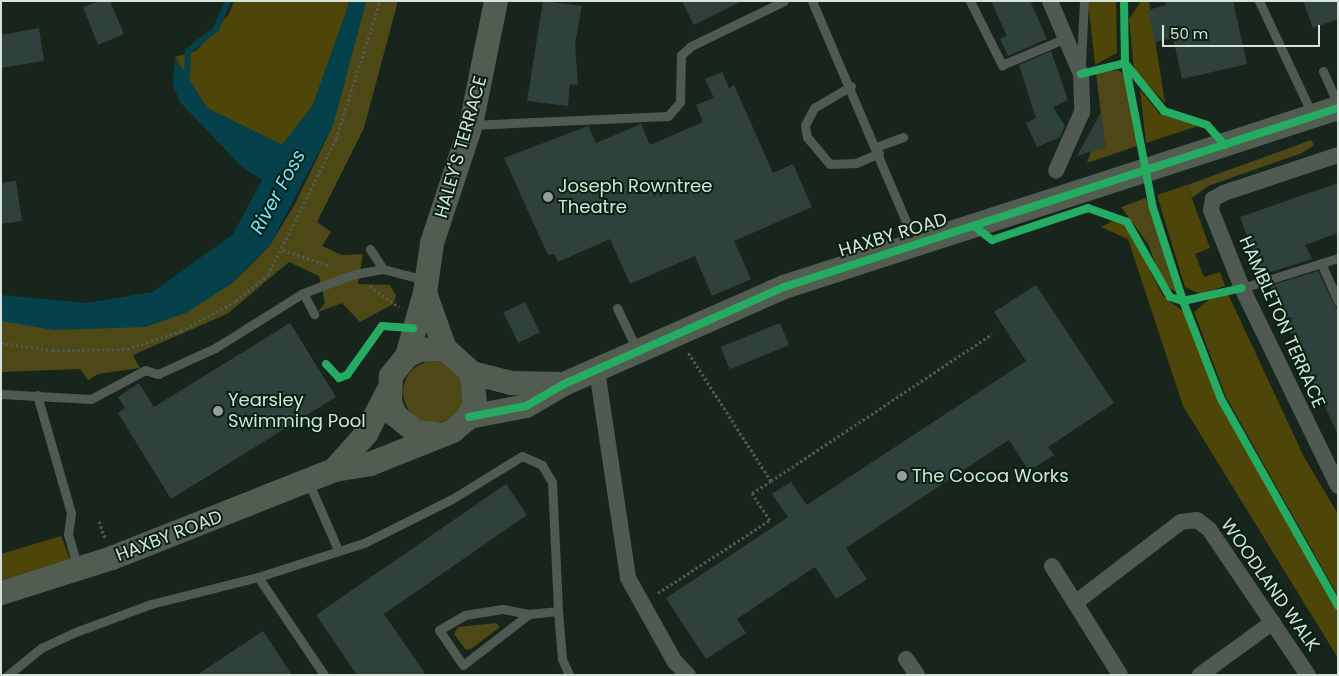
<!DOCTYPE html>
<style>
body{margin:0}
#map{position:relative;width:1339px;height:676px;overflow:hidden;background:#18251d;font-family:Poppins,sans-serif}
div>[style]{position:absolute}
[style*='--x']{left:calc(var(--x)*1px);top:calc(var(--y)*1px);width:calc(var(--w)*1px);rotate:calc(var(--a)*1deg)}
.green>*{inset:0;background:#4e4716}
.round{border-radius:50%}
.forest>*{inset:0;background:#4e4508}
.water>*{inset:0;background:#05414b}
.stream>*{height:6px;margin:-3px;padding:0 3px;transform-origin:3px;border-radius:3px;background:#05414b}
.building>*{inset:0;background:#2e413c;transform-origin:0 0}
.path>*{height:3px;margin-top:-1.5px;transform-origin:0;background:repeating-linear-gradient(90deg,#505a53 0 2.5px,transparent 0 5px)}
.lane>*{height:9px;margin:-4.5px;padding:0 4.5px;transform-origin:4.5px;border-radius:4.5px;background:#505a53}
.street>*{height:16px;margin:-8px;padding:0 8px;transform-origin:8px;border-radius:8px;background:#505a53}
.secondary>*{height:24px;margin:-12px;padding:0 12px;transform-origin:12px;border-radius:12px;background:#525c51}
.cycleway>*{height:8px;margin:-4px;padding:0 4px;transform-origin:4px;border-radius:4px;background:#26ab63}
.dots>*{width:14px;height:14px;translate:-50% -50%;box-sizing:border-box;border:2px solid #092113;border-radius:50%}
span{translate:-50% -50%;white-space:nowrap;text-align:center;line-height:1.15;-webkit-text-stroke:4px #092113;paint-order:stroke}
.street-label{font-size:18px;color:#d5e4da}
.poi-label{font-size:18px;color:#d5e4da}
.left{translate:0 -50%;text-align:left}
.water-label{font-size:19px;color:#77e4fc;font-style:italic}
.frame{position:absolute;inset:0;border:2px solid #d5e4da;pointer-events:none}
.scale{position:absolute;left:1162px;top:25px;width:158px;height:22px;box-sizing:border-box;border:2px solid #d5e4da;border-top:0;padding-left:6px;font-size:15px;line-height:18px;white-space:nowrap;color:#d5e4da;-webkit-text-stroke:4px #092113;paint-order:stroke}
</style>
<div id="map">
<div class="green">
<i style="clip-path:polygon(366px 1px,398px 1px,364px 128px,317px 222px,331px 232px,322px 246px,342px 255px,363px 254px,358px 284px,390px 285px,396px 296px,393px 304px,360px 322px,342px 303px,318px 312px,325px 303px,319px 276px,289px 262px,227px 314px,133px 355px,140px 368px,98px 374px,88px 380px,80px 369px,1px 372px,1px 321px,231px 284px,252px 264px,270px 245px,295px 204px,333px 125px)"></i>
<i style="clip-path:polygon(1118px 70px,1124px 74px,1137px 146px,1087px 163px,1091px 151px,1105px 147px,1096px 73px)"></i>
<i style="clip-path:polygon(1311px 140px,1314px 145px,1302px 153px,1208px 186px,1192px 198px,1187px 185px)"></i>
<i style="clip-path:polygon(1146px 198px,1150px 209px,1176px 292px,1164px 285px,1148px 244px,1121px 207px)"></i>
<i class="round" style="left:403px;top:361px;width:62px;height:62px"></i>
<i style="clip-path:polygon(496px 623px,500px 627px,471px 649px,466px 650px,454px 634px,458px 627px)"></i>
</div>
<div class="forest">
<i style="clip-path:polygon(234px 1px,350px 1px,313px 105px,282px 145px,207px 108px,175px 57px,196px 51px,229px 14px)"></i>
<i style="clip-path:polygon(1088px 1px,1116px 1px,1117px 53px,1095px 65px)"></i>
<i style="clip-path:polygon(1141px 1px,1149px 1px,1165px 103px,1134px 70px,1129px 19px)"></i>
<i style="clip-path:polygon(1140px 90px,1160px 114px,1198px 126px,1146px 143px)"></i>
<i style="clip-path:polygon(1187px 185px,1210px 248px,1195px 254px,1204px 277px,1220px 272px,1225px 286px,1200px 294px,1185px 287px,1157px 195px)"></i>
<i style="clip-path:polygon(1115px 220px,1127px 226px,1163px 296px,1184px 312px,1219px 402px,1338px 613px,1338px 658px,1183px 406px,1128px 239px,1101px 227px)"></i>
<i style="clip-path:polygon(1228px 294px,1304px 457px,1338px 514px,1338px 596px,1226px 397px,1194px 312px,1213px 296px)"></i>
<i style="clip-path:polygon(61px 536px,70px 559px,1px 580px,1px 554px)"></i>
</div>
<div class="water">
<i style="clip-path:polygon(350px 1px,366px 1px,333px 125px,270px 245px,231px 284px,186px 313px,145px 327px,54px 330px,1px 321px,1px 295px,87px 303px,153px 292px,233px 234px,262px 180px,240px 165px,179px 101px,173px 84px,175px 57px,207px 108px,282px 145px,313px 105px)"></i>
</div>
<div class="stream">
<i style="--x:187;--y:77;--w:26;--a:-88"></i>
<i style="--x:188;--y:51;--w:36;--a:-38"></i>
<i style="--x:216;--y:29;--w:30;--a:-67"></i>
</div>
<div class="building">
<i style="clip-path:polygon(99px 1px,110px 1px,124px 34px,98px 45px,83px 7px)"></i>
<i style="clip-path:polygon(543px 1px,582px 6px,575px 44px,578px 85px,570px 84px,568px 106px,527px 101px)"></i>
<i style="clip-path:polygon(682px 1px,742px 1px,694px 25px)"></i>
<i style="clip-path:polygon(991px 1px,1030px 1px,1047px 39px,1008px 56px,1000px 39px,1007px 36px)"></i>
<i style="clip-path:polygon(1165px 1px,1233px 1px,1247px 64px,1182px 79px,1173px 38px,1155px 42px,1148px 10px,1166px 5px)"></i>
<i style="clip-path:polygon(1303px 1px,1338px 1px,1338px 19px,1313px 28px)"></i>
<i style="clip-path:polygon(39px 28px,44px 61px,1px 68px,1px 35px)"></i>
<i style="clip-path:polygon(1051px 51px,1068px 100px,1053px 107px,1065px 126px,1060px 137px,1037px 147px,1026px 123px,1036px 118px,1019px 65px)"></i>
<i style="clip-path:polygon(722px 72px,729px 88px,734px 85px,773px 173px,793px 164px,812px 207px,734px 241px,751px 279px,712px 296px,695px 256px,630px 284px,610px 239px,558px 262px,554px 254px,548px 255px,504px 158px,588px 126px,596px 143px,641px 124px,650px 145px,703px 122px,696px 105px,714px 98px,705px 79px)"></i>
<i style="clip-path:polygon(1101px 112px,1105px 147px,1077px 156px)"></i>
<i style="clip-path:polygon(16px 181px,22px 221px,1px 224px,1px 183px)"></i>
<i style="clip-path:polygon(1338px 183px,1338px 233px,1305px 245px,1312px 259px,1261px 275px,1240px 217px)"></i>
<i style="clip-path:polygon(1318px 271px,1338px 312px,1338px 435px,1269px 286px)"></i>
<i style="clip-path:polygon(1036px 285px,1114px 403px,1048px 447px,1054px 455px,1029px 471px,1009px 440px,846px 548px,867px 579px,836px 599px,815px 567px,737px 619px,746px 633px,706px 659px,666px 598px,788px 517px,772px 494px,791px 482px,807px 505px,1026px 361px,994px 312px)"></i>
<i style="left:525px;top:302px;width:34px;height:24px;rotate:64deg"></i>
<i style="clip-path:polygon(290px 323px,336px 397px,171px 499px,118px 413px,125px 408px,118px 397px,139px 383px,154px 407px)"></i>
<i style="left:780px;top:323px;width:24px;height:64px;rotate:68deg"></i>
<i style="clip-path:polygon(506px 484px,527px 515px,384px 614px,426px 675px,357px 675px,316px 615px)"></i>
<i style="clip-path:polygon(263px 631px,292px 675px,197px 675px)"></i>
</div>
<div class="path">
<i style="--x:283;--y:250;--w:51;--a:18.4"></i>
<i style="--x:370;--y:286;--w:36;--a:36"></i>
<i style="--x:1;--y:343;--w:51;--a:7.8"></i>
<i style="--x:52;--y:350;--w:75;--a:-0.8"></i>
<i style="--x:127;--y:349;--w:57;--a:-18.4"></i>
<i style="--x:181;--y:331;--w:63;--a:-28.6"></i>
<i style="--x:236;--y:301;--w:41;--a:-39.1"></i>
<i style="--x:268;--y:275;--w:152;--a:-63.4"></i>
<i style="--x:336;--y:139;--w:145;--a:-72.3"></i>
<i style="--x:771;--y:481;--w:265;--a:-33.6"></i>
<i style="--x:99;--y:521;--w:18;--a:71"></i>
<i style="--x:658;--y:593;--w:134;--a:-33.1"></i>
<i style="--x:770;--y:520;--w:32;--a:-124"></i>
<i style="--x:752;--y:493;--w:22;--a:-32"></i>
<i style="--x:771;--y:481;--w:153;--a:-122.8"></i>
</div>
<div class="lane">
<i style="--x:812;--y:1;--w:263;--a:66.9"></i>
<i style="--x:970;--y:1;--w:72;--a:63.4"></i>
<i style="--x:1002;--y:65;--w:69;--a:-22.9"></i>
<i style="--x:1259;--y:1;--w:125;--a:64.9"></i>
<i style="--x:1081;--y:64;--w:63;--a:-87.3"></i>
<i style="--x:1323;--y:71;--w:36;--a:66"></i>
<i style="--x:851;--y:86;--w:43;--a:149.3"></i>
<i style="--x:814;--y:108;--w:19;--a:118"></i>
<i style="--x:805;--y:125;--w:12;--a:81"></i>
<i style="--x:807;--y:137;--w:35;--a:50"></i>
<i style="--x:830;--y:164;--w:26;--a:-2"></i>
<i style="--x:856;--y:163;--w:25;--a:-23"></i>
<i style="--x:471;--y:125;--w:197;--a:-2.6"></i>
<i style="--x:668;--y:116;--w:18;--a:-49"></i>
<i style="--x:680;--y:102;--w:47;--a:-88.8"></i>
<i style="--x:681;--y:55;--w:13;--a:-42"></i>
<i style="--x:691;--y:46;--w:103;--a:-25.8"></i>
<i style="--x:876;--y:147;--w:29;--a:-20"></i>
<i style="--x:370;--y:249;--w:24;--a:57"></i>
<i style="--x:1321;--y:263;--w:42;--a:65.9"></i>
<i style="--x:1242;--y:288;--w:101;--a:-17.4"></i>
<i style="--x:303;--y:293;--w:24;--a:62"></i>
<i style="--x:617;--y:308;--w:47;--a:64.5"></i>
<i style="--x:1;--y:394;--w:90;--a:3.2"></i>
<i style="--x:91;--y:399;--w:61;--a:-28.2"></i>
<i style="--x:145;--y:370;--w:14;--a:17"></i>
<i style="--x:158;--y:374;--w:63;--a:-24.5"></i>
<i style="--x:215;--y:348;--w:104;--a:-32"></i>
<i style="--x:303;--y:293;--w:55;--a:-20.1"></i>
<i style="--x:355;--y:274;--w:28;--a:-10"></i>
<i style="--x:383;--y:269;--w:43;--a:14.7"></i>
<i style="--x:37;--y:395;--w:123;--a:73.9"></i>
<i style="--x:71;--y:513;--w:21;--a:98"></i>
<i style="--x:68;--y:534;--w:36;--a:74"></i>
<i style="--x:308;--y:481;--w:75;--a:66.5"></i>
<i style="--x:258;--y:577;--w:118;--a:56"></i>
<i style="--x:529;--y:614;--w:83;--a:142.3"></i>
<i style="--x:463;--y:665;--w:42;--a:-124.4"></i>
<i style="--x:439;--y:630;--w:30;--a:-30"></i>
<i style="--x:465;--y:615;--w:38;--a:-9"></i>
<i style="--x:503;--y:609;--w:26;--a:11"></i>
<i style="--x:529;--y:614;--w:29;--a:-6"></i>
<i style="--x:8;--y:675;--w:43;--a:-39.3"></i>
<i style="--x:41;--y:648;--w:35;--a:-25"></i>
<i style="--x:73;--y:633;--w:83;--a:-20.4"></i>
<i style="--x:151;--y:604;--w:110;--a:-14.2"></i>
<i style="--x:258;--y:577;--w:111;--a:-17.8"></i>
<i style="--x:364;--y:543;--w:98;--a:-26.6"></i>
<i style="--x:452;--y:499;--w:82;--a:-31.6"></i>
<i style="--x:522;--y:456;--w:22;--a:24"></i>
<i style="--x:542;--y:465;--w:20;--a:60"></i>
<i style="--x:552;--y:482;--w:129;--a:87.3"></i>
<i style="--x:558;--y:611;--w:48;--a:85.2"></i>
<i style="--x:562;--y:659;--w:17;--a:66"></i>
</div>
<div class="street">
<i style="--x:1050;--y:1;--w:79;--a:67"></i>
<i style="--x:1081;--y:74;--w:38;--a:88"></i>
<i style="--x:1082;--y:112;--w:64;--a:113.8"></i>
<i style="--x:1338;--y:155;--w:120;--a:161.6"></i>
<i style="--x:1224;--y:193;--w:13;--a:151"></i>
<i style="--x:1213;--y:199;--w:11;--a:100"></i>
<i style="--x:1211;--y:210;--w:84;--a:68.3"></i>
<i style="--x:1242;--y:288;--w:220;--a:64.1"></i>
<i style="--x:597;--y:370;--w:210;--a:81.5"></i>
<i style="--x:628;--y:578;--w:96;--a:60.8"></i>
<i style="--x:675;--y:662;--w:18;--a:45"></i>
<i style="--x:1052;--y:566;--w:128;--a:58"></i>
<i style="--x:1075;--y:603;--w:133;--a:-37.4"></i>
<i style="--x:1181;--y:522;--w:16;--a:-7"></i>
<i style="--x:1197;--y:520;--w:15;--a:37"></i>
<i style="--x:1209;--y:529;--w:176;--a:55.9"></i>
<i style="--x:906;--y:659;--w:19;--a:55"></i>
<i style="--x:1200;--y:675;--w:90;--a:-36"></i>
</div>
<div class="secondary">
<i style="--x:425;--y:293;--w:59;--a:70.3"></i>
<i style="--x:407;--y:356;--w:66;--a:-74.1"></i>
<i style="--x:425;--y:293;--w:50;--a:-82"></i>
<i style="--x:432;--y:243;--w:124;--a:-71.7"></i>
<i style="--x:471;--y:125;--w:126;--a:-78.6"></i>
<i style="--x:472;--y:373;--w:40;--a:14.4"></i>
<i style="--x:511;--y:383;--w:53;--a:1.1"></i>
<i style="--x:469;--y:417;--w:58;--a:-10.9"></i>
<i style="--x:526;--y:406;--w:44;--a:-30.1"></i>
<i style="--x:564;--y:384;--w:240;--a:-23.8"></i>
<i style="--x:784;--y:287;--w:582;--a:-17.91"></i>
<i style="--x:334;--y:470;--w:48;--a:-48.4"></i>
<i style="--x:366;--y:434;--w:51;--a:-62.9"></i>
<i style="--x:1;--y:593;--w:116;--a:-17.5"></i>
<i style="--x:112;--y:558;--w:239;--a:-21.6"></i>
<i style="--x:334;--y:470;--w:36;--a:-9"></i>
<i style="--x:370;--y:464;--w:89;--a:-21.7"></i>
<i style="--x:453;--y:431;--w:21;--a:-41"></i>
<i style="--x:469;--y:417;--w:15;--a:-67"></i>
<i style="--x:475;--y:403;--w:30;--a:-96"></i>
<i style="--x:472;--y:373;--w:36;--a:-138"></i>
<i style="--x:445;--y:349;--w:26;--a:178"></i>
<i style="--x:419;--y:350;--w:13;--a:153"></i>
<i style="--x:407;--y:356;--w:26;--a:129"></i>
<i style="--x:391;--y:376;--w:26;--a:92"></i>
<i style="--x:390;--y:402;--w:14;--a:69"></i>
<i style="--x:395;--y:415;--w:27;--a:39"></i>
<i style="--x:416;--y:432;--w:27;--a:6"></i>
</div>
<div class="cycleway">
<i style="--x:1124;--y:1;--w:62;--a:89.1"></i>
<i style="--x:1125;--y:63;--w:148;--a:79.1"></i>
<i style="--x:1153;--y:208;--w:98;--a:72.1"></i>
<i style="--x:1183;--y:301;--w:105;--a:68.8"></i>
<i style="--x:1221;--y:399;--w:238;--a:60.5"></i>
<i style="--x:1081;--y:74;--w:45;--a:-14"></i>
<i style="--x:1125;--y:63;--w:62;--a:50.9"></i>
<i style="--x:1164;--y:111;--w:45;--a:18"></i>
<i style="--x:1207;--y:125;--w:27;--a:48"></i>
<i style="--x:974;--y:226;--w:23;--a:38"></i>
<i style="--x:992;--y:240;--w:101;--a:-18.4"></i>
<i style="--x:1088;--y:208;--w:41;--a:19.7"></i>
<i style="--x:1127;--y:222;--w:86;--a:60.2"></i>
<i style="--x:1170;--y:297;--w:14;--a:17"></i>
<i style="--x:1183;--y:301;--w:60;--a:-12.4"></i>
<i style="--x:326;--y:364;--w:19;--a:47"></i>
<i style="--x:339;--y:378;--w:9;--a:-21"></i>
<i style="--x:347;--y:375;--w:60;--a:-54.5"></i>
<i style="--x:382;--y:326;--w:31;--a:4"></i>
<i style="--x:469;--y:417;--w:58;--a:-10.9"></i>
<i style="--x:526;--y:406;--w:44;--a:-30.1"></i>
<i style="--x:564;--y:384;--w:240;--a:-23.8"></i>
<i style="--x:784;--y:287;--w:582;--a:-17.91"></i>
</div>
<div class="dots">
<i style="left:548px;top:197px;background:#93a198"></i>
<i style="left:218px;top:411px;background:#93a198"></i>
<i style="left:902px;top:476px;background:#93a198"></i>
</div>
<div class="street-label">
<span style="left:461px;top:147px;rotate:-74deg">HALEY'S TERRACE</span>
<span style="left:893px;top:235px;rotate:-17deg">HAXBY ROAD</span>
<span style="left:1282px;top:322px;rotate:66deg">HAMBLETON TERRACE</span>
<span style="left:169px;top:536px;rotate:-21deg">HAXBY ROAD</span>
<span style="left:1270px;top:585px;rotate:55deg">WOODLAND WALK</span>
</div>
<div class="poi-label">
<span class="left" style="left:558px;top:197px">Joseph Rowntree<br>Theatre</span>
<span class="left" style="left:228px;top:411px">Yearsley<br>Swimming Pool</span>
<span class="left" style="left:912px;top:476px">The Cocoa Works</span>
</div>
<div class="water-label">
<span style="left:278px;top:192px;rotate:-61deg">River Foss</span>
</div>
<div class="frame"></div>
<div class="scale">50 m</div>
</div>
